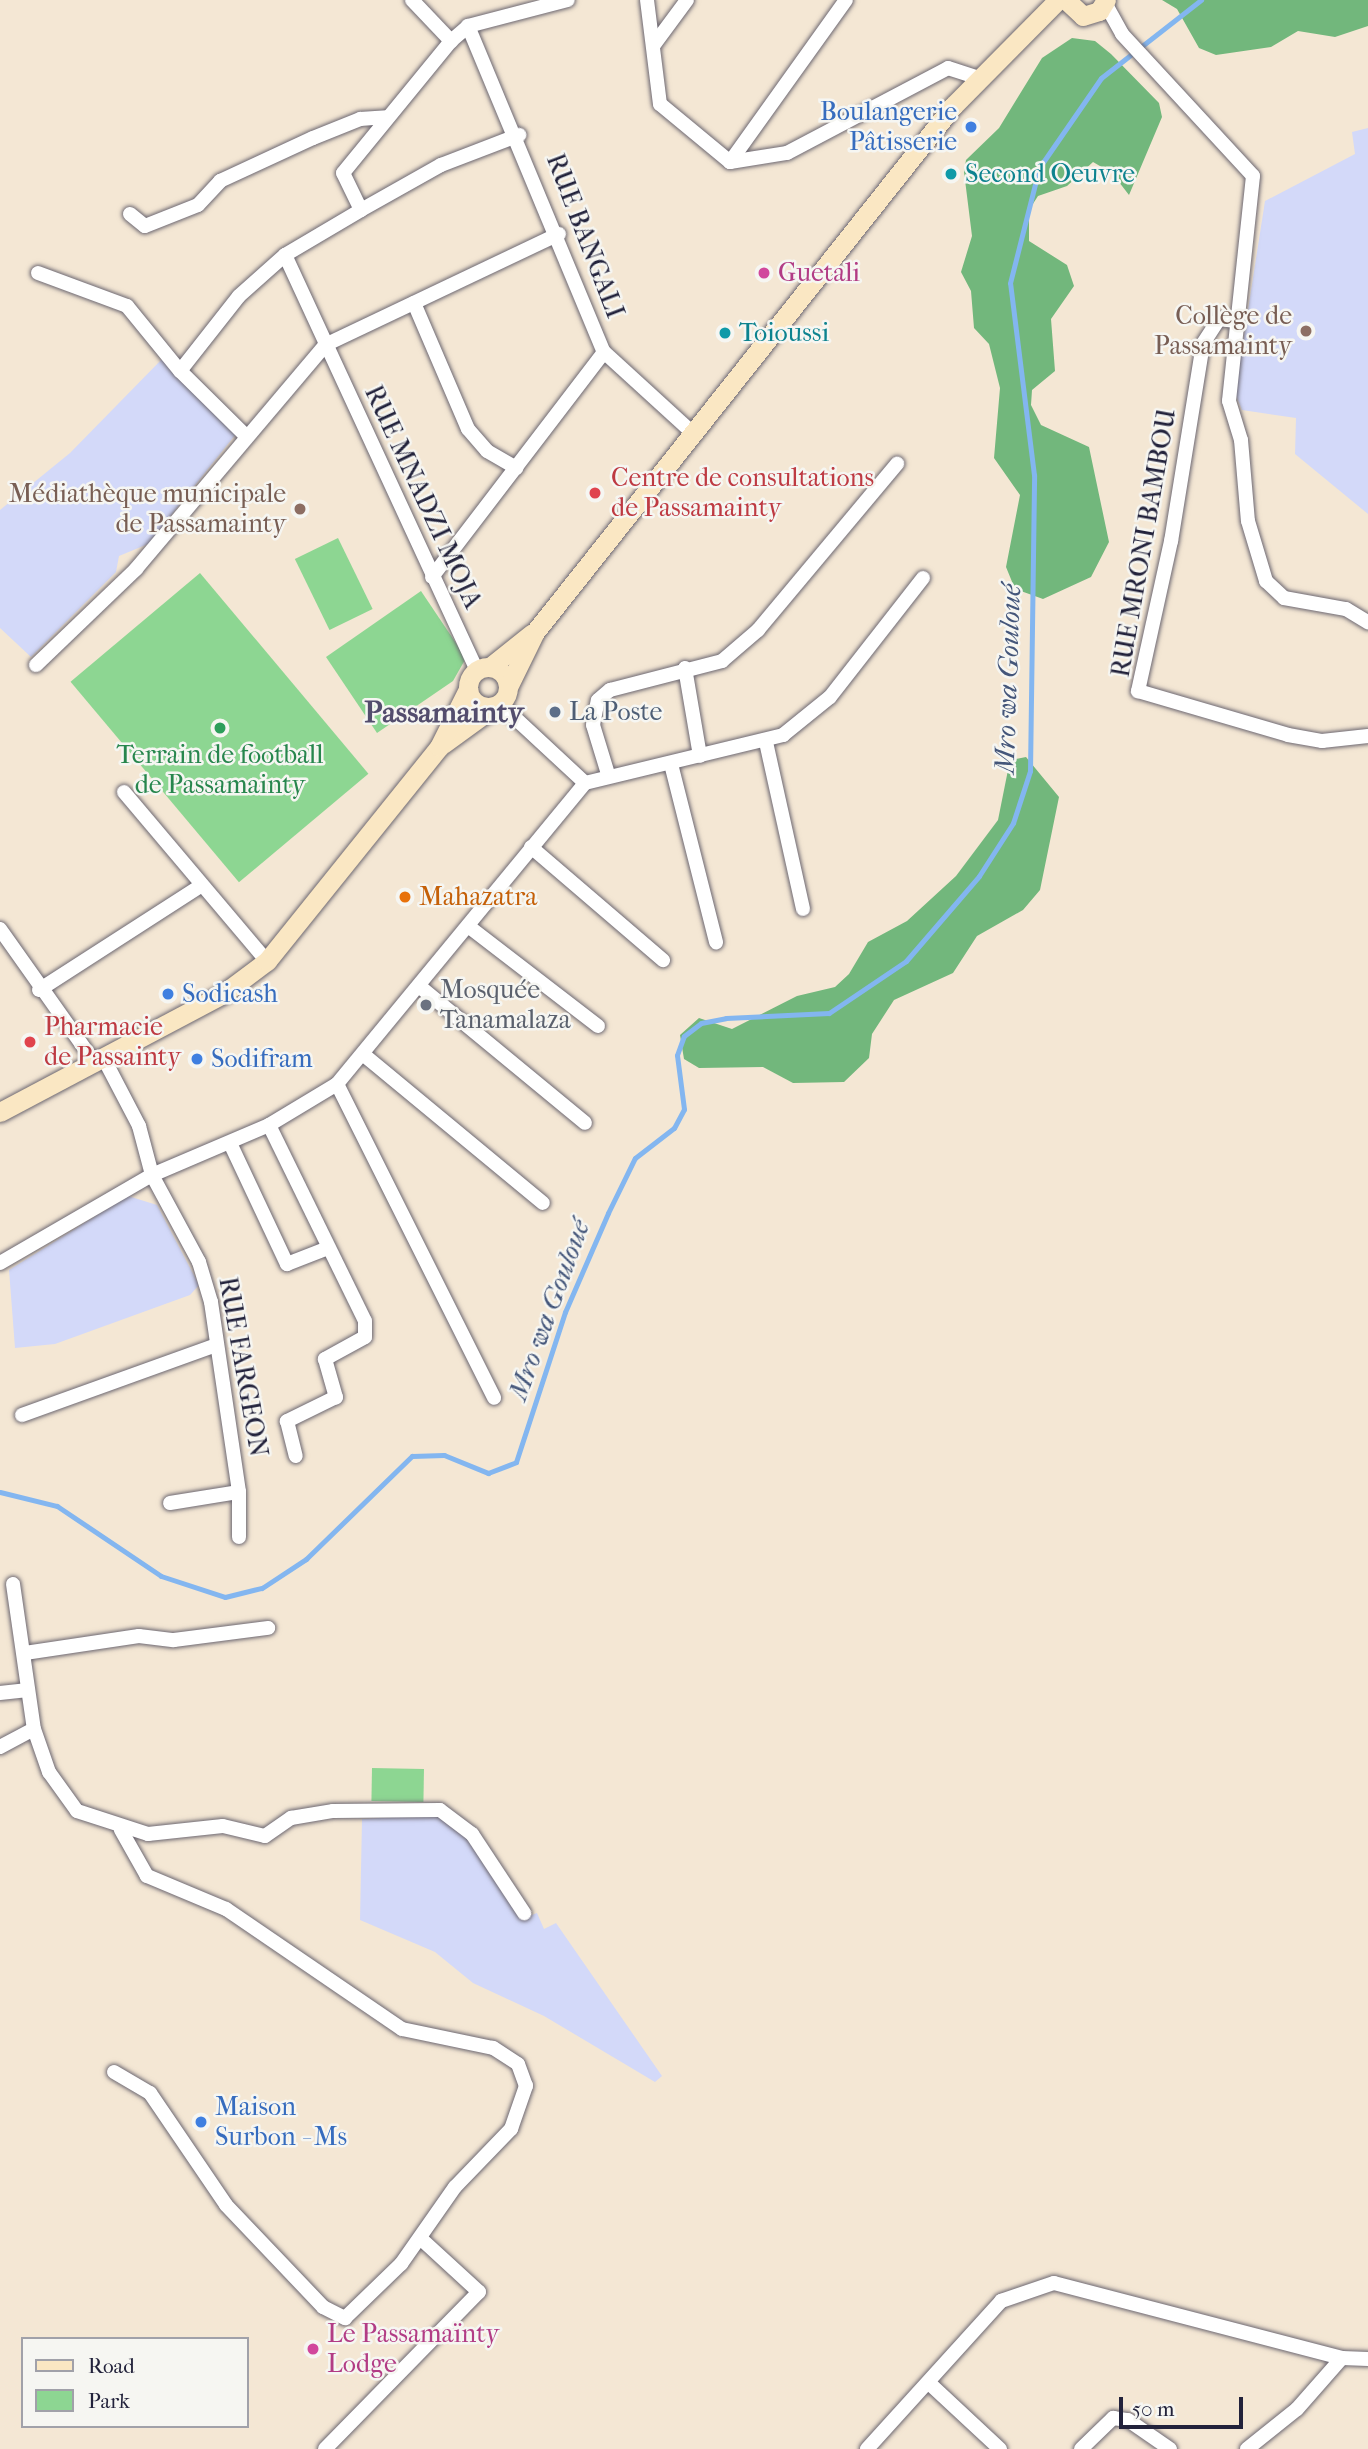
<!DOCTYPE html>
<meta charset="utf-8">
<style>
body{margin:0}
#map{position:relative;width:1368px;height:2449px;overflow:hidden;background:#f4e7d4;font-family:"IM FELL French Canon",serif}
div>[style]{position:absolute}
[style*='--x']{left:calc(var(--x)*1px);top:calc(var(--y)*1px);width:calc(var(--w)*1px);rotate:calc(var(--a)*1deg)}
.built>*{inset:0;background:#d3d9f9}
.green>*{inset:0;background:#8dd692;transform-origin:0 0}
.forest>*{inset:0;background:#72b77c}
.stream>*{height:5px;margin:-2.5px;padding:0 2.5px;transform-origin:2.5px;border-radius:2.5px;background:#83b6f0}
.roads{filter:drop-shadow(0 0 2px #6c6771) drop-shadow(0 0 2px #6c6771)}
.minor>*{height:14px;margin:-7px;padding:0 7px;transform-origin:7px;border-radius:7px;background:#fff}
.secondary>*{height:19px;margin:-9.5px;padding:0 9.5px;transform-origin:9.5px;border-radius:9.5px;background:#fae7c3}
.secondary>.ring{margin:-9.5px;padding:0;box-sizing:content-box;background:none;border:19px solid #fae7c3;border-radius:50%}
.dots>*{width:19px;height:19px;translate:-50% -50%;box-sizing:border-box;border:4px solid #f6f6f2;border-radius:50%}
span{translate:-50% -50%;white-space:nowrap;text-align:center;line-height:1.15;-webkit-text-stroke:5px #f6f6f2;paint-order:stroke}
.shop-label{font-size:26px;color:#366cbe}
.right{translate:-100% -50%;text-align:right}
.left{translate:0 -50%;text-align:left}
.culture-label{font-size:26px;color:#0d838f}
.street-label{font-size:26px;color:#22223b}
.hotel-label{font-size:26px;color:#b23c85}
.education-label{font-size:26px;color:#785e54}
.health-label{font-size:26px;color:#be3a42}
.service-label{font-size:26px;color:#4e5e75}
.leisure-label{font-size:26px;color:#27864d}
.food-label{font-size:26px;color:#c56008}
.worship-label{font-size:26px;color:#5b616d}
.water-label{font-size:28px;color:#44567a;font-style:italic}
.quarter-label{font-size:30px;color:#534d6d;font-weight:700}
.legend{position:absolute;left:21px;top:2337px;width:228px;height:91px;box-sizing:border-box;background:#f6f6f2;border:2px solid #a1a1a9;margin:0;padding:9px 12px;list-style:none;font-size:21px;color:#22223b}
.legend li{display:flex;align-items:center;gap:14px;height:35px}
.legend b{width:35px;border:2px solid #a1a1a9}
.scale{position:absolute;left:1119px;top:2397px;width:124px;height:32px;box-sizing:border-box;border:4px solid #22223b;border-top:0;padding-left:9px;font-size:21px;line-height:24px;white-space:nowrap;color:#22223b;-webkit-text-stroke:5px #f6f6f2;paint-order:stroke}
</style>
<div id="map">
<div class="built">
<i style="clip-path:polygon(1368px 128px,1368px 514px,1295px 454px,1296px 418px,1242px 410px,1235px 393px,1265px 201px,1355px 154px,1352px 132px)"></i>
<i style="clip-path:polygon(164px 357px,236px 434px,148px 544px,119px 556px,116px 572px,31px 657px,0 628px,0 510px,70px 453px)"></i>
<i style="clip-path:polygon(128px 1196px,157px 1205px,199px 1285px,190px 1295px,55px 1344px,15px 1348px,9px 1270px)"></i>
<i style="clip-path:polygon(443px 1814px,465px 1831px,524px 1918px,537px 1913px,544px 1929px,556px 1923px,662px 2076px,655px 2082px,544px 2016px,473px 1983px,435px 1952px,360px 1920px,362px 1819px)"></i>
</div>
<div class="green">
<i style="left:338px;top:538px;width:79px;height:48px;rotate:64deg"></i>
<i style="left:200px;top:573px;width:262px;height:169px;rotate:50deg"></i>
<i style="clip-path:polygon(421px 591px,466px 658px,453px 681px,377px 733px,326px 657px)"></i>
<i style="left:372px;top:1768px;width:52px;height:33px;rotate:1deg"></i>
</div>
<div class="forest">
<i style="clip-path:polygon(1162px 0,1368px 0,1368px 26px,1335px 37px,1298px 31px,1271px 47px,1216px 55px,1199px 48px,1177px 9px)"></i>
<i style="clip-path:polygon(1072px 38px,1095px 41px,1111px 54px,1159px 103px,1162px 117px,1129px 195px,1112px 173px,1093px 162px,1067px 186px,1038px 196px,1029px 210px,1029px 241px,1067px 265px,1074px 286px,1051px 319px,1055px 371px,1032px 390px,1031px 405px,1041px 425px,1089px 447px,1109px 542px,1091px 577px,1043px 599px,1015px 589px,1006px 567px,1020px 495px,994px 458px,1000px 388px,989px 344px,974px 328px,971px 291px,961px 272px,972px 236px,964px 172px,966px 160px,999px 128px,1042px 58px)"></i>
<i style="clip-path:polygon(1026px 757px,1059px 797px,1040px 890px,1023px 910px,977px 936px,953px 973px,894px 1000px,872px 1034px,869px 1058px,844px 1082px,793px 1083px,763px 1067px,699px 1068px,684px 1059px,680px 1035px,699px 1018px,732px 1029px,797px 996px,835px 987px,849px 974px,868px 942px,907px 921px,956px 876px,998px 820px,1010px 760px)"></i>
</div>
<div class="stream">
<i style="--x:0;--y:1492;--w:59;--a:13.8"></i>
<i style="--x:57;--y:1506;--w:125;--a:33.9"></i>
<i style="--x:161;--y:1576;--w:67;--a:18.2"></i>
<i style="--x:225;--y:1597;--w:38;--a:-14"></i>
<i style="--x:262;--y:1588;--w:53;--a:-33.4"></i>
<i style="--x:306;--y:1559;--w:148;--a:-44.2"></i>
<i style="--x:412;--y:1456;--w:32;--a:-2"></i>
<i style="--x:444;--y:1455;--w:48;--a:22.2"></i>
<i style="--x:488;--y:1473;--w:30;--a:-21"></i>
<i style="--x:516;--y:1462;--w:158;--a:-71.9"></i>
<i style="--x:565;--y:1312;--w:108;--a:-66.5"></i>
<i style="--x:608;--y:1213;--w:61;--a:-63.9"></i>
<i style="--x:635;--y:1158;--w:49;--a:-37.6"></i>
<i style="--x:674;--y:1128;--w:21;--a:-62"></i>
<i style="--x:684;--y:1109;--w:54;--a:-97.4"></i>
<i style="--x:677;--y:1055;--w:20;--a:-70"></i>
<i style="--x:684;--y:1036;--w:21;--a:-37"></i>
<i style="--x:701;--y:1023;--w:25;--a:-11"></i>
<i style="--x:726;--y:1018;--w:103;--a:-2.8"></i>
<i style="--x:829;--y:1013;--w:93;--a:-34"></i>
<i style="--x:906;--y:961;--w:112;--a:-49.3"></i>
<i style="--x:979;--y:876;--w:63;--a:-57.3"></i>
<i style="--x:1013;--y:823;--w:55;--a:-71.9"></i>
<i style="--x:1030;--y:771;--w:296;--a:-89.2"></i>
<i style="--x:1034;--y:475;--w:193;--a:-97.1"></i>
<i style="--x:1010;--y:283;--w:119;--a:-75.8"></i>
<i style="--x:1039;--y:168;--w:109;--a:-55.4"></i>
<i style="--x:1101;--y:78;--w:127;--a:-38"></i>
</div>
<div class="roads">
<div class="minor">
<i style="--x:412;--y:0;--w:57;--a:46.4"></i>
<i style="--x:647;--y:0;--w:105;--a:82.9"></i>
<i style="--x:660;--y:104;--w:91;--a:39.6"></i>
<i style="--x:730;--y:162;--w:58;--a:-9"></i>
<i style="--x:787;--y:153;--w:182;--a:-27.8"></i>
<i style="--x:948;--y:68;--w:33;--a:18"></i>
<i style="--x:1105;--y:3;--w:35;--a:61"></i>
<i style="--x:1122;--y:34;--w:193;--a:47.3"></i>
<i style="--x:1253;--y:176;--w:226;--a:96.1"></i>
<i style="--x:1229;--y:401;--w:41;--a:72.9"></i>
<i style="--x:1241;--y:440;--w:81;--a:85.1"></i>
<i style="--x:1248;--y:521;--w:63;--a:73.3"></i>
<i style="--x:1266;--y:581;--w:25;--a:43"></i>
<i style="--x:1284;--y:598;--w:63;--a:10.1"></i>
<i style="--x:1346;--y:609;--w:26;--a:31"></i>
<i style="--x:468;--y:26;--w:353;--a:67.4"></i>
<i style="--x:604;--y:352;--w:123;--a:42.4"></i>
<i style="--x:653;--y:46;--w:57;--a:-53.5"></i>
<i style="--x:730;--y:162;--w:199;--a:-54.4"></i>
<i style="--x:361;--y:210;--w:41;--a:-115.9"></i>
<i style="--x:343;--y:173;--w:171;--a:-50.7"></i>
<i style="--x:451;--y:41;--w:23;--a:-41"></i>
<i style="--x:468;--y:26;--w:103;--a:-14.6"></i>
<i style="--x:130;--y:214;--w:19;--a:39"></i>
<i style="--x:145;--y:226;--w:57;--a:-21.6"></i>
<i style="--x:198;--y:205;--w:33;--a:-47"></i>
<i style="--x:220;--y:181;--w:102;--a:-24.8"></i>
<i style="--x:313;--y:138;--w:51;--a:-22"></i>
<i style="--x:360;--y:119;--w:27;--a:-4"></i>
<i style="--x:285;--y:255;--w:457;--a:65.2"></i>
<i style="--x:38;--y:273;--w:95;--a:20.3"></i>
<i style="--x:127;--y:306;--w:84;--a:50.8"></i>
<i style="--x:414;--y:303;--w:137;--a:66.8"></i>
<i style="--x:468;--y:429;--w:29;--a:49"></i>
<i style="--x:487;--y:451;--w:34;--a:30"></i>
<i style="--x:1236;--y:321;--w:17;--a:-173"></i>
<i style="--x:1219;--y:319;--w:30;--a:123"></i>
<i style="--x:1203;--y:344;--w:200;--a:99.2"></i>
<i style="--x:1171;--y:541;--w:154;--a:102.4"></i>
<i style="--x:1138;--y:691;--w:156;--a:16.3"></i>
<i style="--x:1288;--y:735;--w:35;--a:10"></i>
<i style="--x:1322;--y:741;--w:46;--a:-6.2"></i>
<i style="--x:245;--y:435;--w:91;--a:-135.4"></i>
<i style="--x:180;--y:371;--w:95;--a:-51.8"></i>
<i style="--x:239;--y:296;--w:62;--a:-41.7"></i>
<i style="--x:285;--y:255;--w:88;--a:-30.6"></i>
<i style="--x:361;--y:210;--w:92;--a:-29.4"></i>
<i style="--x:441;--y:165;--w:84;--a:-21"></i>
<i style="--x:432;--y:577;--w:283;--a:-52.6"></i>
<i style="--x:36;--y:665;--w:139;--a:-43.8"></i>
<i style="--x:136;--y:569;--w:293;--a:-49.8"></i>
<i style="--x:325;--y:345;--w:259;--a:-25.4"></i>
<i style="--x:685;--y:668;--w:89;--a:80.3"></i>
<i style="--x:500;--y:704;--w:116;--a:42.9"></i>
<i style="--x:766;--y:742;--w:171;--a:77.5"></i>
<i style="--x:671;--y:764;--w:184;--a:75.8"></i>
<i style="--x:608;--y:774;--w:51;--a:-107"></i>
<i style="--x:593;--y:725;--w:25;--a:-79"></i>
<i style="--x:598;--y:700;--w:16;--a:-40"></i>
<i style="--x:610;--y:690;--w:116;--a:-14.5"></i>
<i style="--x:722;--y:661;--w:48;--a:-40.7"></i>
<i style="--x:758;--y:630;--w:217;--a:-50.1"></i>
<i style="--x:124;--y:792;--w:221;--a:49.8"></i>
<i style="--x:531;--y:847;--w:174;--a:40.6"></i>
<i style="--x:468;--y:926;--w:164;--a:37.6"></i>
<i style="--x:0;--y:929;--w:163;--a:54.7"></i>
<i style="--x:419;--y:986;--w:215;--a:39.5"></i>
<i style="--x:39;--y:990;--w:190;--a:-32.8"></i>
<i style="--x:364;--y:1055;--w:232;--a:39.6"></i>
<i style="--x:103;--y:1057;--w:78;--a:62.4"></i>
<i style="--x:139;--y:1126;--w:51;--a:75.1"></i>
<i style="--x:152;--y:1175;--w:99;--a:61.6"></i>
<i style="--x:199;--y:1262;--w:42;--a:73.3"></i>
<i style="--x:211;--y:1302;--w:192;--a:81.6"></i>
<i style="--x:239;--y:1492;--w:45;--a:90"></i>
<i style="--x:337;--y:1084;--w:351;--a:63.4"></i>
<i style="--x:269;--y:1125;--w:218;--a:63.9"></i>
<i style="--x:365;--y:1321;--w:16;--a:90"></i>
<i style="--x:365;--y:1337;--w:46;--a:151.2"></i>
<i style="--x:325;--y:1359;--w:40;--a:74"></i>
<i style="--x:336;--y:1397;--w:55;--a:153.9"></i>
<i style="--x:287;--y:1421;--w:36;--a:76"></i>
<i style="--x:230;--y:1143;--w:134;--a:64.8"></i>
<i style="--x:287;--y:1264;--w:44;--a:-21.3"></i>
<i style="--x:0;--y:1263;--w:176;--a:-30.1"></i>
<i style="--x:152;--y:1175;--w:127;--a:-23.1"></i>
<i style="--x:269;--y:1125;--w:79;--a:-31.1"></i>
<i style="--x:337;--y:1084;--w:390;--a:-50.5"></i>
<i style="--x:585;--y:783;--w:204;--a:-13.6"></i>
<i style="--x:783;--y:735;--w:60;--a:-39"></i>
<i style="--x:830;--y:697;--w:151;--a:-52"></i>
<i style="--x:22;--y:1415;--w:204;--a:-19.8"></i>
<i style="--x:170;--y:1503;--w:70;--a:-9.1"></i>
<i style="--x:13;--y:1584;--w:147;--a:81.8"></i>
<i style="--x:34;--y:1729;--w:46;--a:70.8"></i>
<i style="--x:49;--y:1772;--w:48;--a:54.3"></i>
<i style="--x:77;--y:1811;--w:75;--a:17.9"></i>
<i style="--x:148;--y:1834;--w:75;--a:-6.1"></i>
<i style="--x:223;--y:1826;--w:43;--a:13.4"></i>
<i style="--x:265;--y:1836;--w:32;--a:-35"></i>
<i style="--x:291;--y:1818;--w:43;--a:-9.5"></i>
<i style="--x:333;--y:1811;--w:107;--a:-0.5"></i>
<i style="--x:440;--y:1810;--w:40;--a:37"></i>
<i style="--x:472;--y:1834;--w:95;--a:56.6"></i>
<i style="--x:25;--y:1653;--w:115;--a:-8.5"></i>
<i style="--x:139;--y:1636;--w:35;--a:7"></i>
<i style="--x:174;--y:1640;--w:95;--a:-7.3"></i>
<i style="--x:0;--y:1693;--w:28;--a:-6"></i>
<i style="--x:0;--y:1747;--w:38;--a:-28"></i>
<i style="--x:114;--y:2072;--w:42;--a:30.3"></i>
<i style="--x:150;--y:2093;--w:135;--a:55.8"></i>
<i style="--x:226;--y:2205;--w:141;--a:46.4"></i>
<i style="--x:323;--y:2307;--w:25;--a:27"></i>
<i style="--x:345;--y:2318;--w:78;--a:-44"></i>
<i style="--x:401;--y:2264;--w:94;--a:-55"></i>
<i style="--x:455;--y:2187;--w:81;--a:-46"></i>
<i style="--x:511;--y:2129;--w:46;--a:-70.8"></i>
<i style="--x:526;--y:2086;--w:23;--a:-110"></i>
<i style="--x:518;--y:2064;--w:30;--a:-147"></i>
<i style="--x:493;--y:2048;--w:93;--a:-168.2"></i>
<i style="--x:402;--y:2029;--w:213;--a:-145.7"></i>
<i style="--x:226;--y:1909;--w:86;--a:-157.3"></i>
<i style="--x:147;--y:1876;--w:53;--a:-119.5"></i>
<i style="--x:929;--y:2383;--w:97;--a:42.9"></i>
<i style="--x:325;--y:2449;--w:220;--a:-45.6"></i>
<i style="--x:479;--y:2292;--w:80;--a:-137.5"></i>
<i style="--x:867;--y:2449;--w:200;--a:-47.8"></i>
<i style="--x:1001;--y:2301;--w:56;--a:-18.8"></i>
<i style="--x:1054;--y:2283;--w:298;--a:14.6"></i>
<i style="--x:1342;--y:2358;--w:26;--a:2"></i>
<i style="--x:1081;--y:2449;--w:45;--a:-44.1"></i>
<i style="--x:1113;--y:2418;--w:15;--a:8"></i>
<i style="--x:1128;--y:2420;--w:51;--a:34.6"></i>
<i style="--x:1247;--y:2449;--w:64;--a:-38.7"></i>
<i style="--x:1297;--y:2409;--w:68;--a:-48.6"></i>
</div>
<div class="secondary">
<i style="--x:1066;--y:0;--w:23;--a:43"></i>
<i style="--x:1083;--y:16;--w:17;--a:-17"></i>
<i style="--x:1099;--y:11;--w:13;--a:-58"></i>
<i class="ring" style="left:468px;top:667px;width:21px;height:21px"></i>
<i style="--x:490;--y:667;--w:53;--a:-38.8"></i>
<i style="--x:509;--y:685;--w:59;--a:-63.9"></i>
<i style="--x:535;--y:632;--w:672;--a:-51.53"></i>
<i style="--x:953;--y:106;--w:149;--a:-45.3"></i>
<i style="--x:443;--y:744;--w:63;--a:-36"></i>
<i style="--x:0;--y:1112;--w:252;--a:-27.9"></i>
<i style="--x:223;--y:994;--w:55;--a:-36.9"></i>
<i style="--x:267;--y:961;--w:275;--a:-51.2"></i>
<i style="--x:439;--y:747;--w:65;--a:-63.4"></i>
</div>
</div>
<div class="dots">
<i style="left:971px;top:127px;background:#3f7fe0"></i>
<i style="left:951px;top:174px;background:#0f9aa8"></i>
<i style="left:764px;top:273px;background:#d1479c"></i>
<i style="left:1306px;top:331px;background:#8d6e63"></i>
<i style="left:725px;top:333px;background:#0f9aa8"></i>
<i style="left:595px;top:493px;background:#e0444e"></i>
<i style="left:300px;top:509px;background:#8d6e63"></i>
<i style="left:555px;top:712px;background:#5c6f8a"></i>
<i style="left:220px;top:728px;background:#2e9e5b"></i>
<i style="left:405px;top:897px;background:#e8710a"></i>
<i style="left:168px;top:994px;background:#3f7fe0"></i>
<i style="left:426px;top:1005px;background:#6b7280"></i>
<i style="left:30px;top:1042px;background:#e0444e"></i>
<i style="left:197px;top:1059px;background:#3f7fe0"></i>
<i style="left:201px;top:2122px;background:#3f7fe0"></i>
<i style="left:313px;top:2349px;background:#d1479c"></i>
</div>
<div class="shop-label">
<span class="right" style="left:957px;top:127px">Boulangerie<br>Pâtisserie</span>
<span class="left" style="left:182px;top:994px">Sodicash</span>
<span class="left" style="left:211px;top:1059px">Sodifram</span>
<span class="left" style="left:215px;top:2122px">Maison<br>Surbon - Ms</span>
</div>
<div class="culture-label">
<span class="left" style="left:965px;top:174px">Second Oeuvre</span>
<span class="left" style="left:739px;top:333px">Toioussi</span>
</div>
<div class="street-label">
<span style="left:585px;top:236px;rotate:69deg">RUE BANGALI</span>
<span style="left:423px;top:497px;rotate:65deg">RUE MNADZI MOJA</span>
<span style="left:1144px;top:543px;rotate:-80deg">RUE MRONI BAMBOU</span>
<span style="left:243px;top:1367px;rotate:80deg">RUE FARGEON</span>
</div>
<div class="hotel-label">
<span class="left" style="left:778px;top:273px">Guetali</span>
<span class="left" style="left:327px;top:2349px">Le Passamaïnty<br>Lodge</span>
</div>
<div class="education-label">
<span class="right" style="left:1292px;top:331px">Collège de<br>Passamainty</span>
<span class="right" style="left:286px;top:509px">Médiathèque municipale<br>de Passamainty</span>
</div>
<div class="health-label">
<span class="left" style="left:611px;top:493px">Centre de consultations<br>de Passamainty</span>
<span class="left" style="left:44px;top:1042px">Pharmacie<br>de Passainty</span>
</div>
<div class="service-label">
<span class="left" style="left:569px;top:712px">La Poste</span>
</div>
<div class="leisure-label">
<span style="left:220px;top:770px">Terrain de football<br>de Passamainty</span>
</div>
<div class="food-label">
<span class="left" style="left:419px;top:897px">Mahazatra</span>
</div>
<div class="worship-label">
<span class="left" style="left:440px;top:1005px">Mosquée<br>Tanamalaza</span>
</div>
<div class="water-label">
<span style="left:1008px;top:679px;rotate:-88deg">Mro wa Gouloué</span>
<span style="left:549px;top:1310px;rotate:-70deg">Mro wa Gouloué</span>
</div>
<div class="quarter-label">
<span style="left:444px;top:713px">Passamainty</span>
</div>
<ul class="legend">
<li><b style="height:9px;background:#fae7c3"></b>Road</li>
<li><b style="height:19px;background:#8dd692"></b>Park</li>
</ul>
<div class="scale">50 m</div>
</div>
